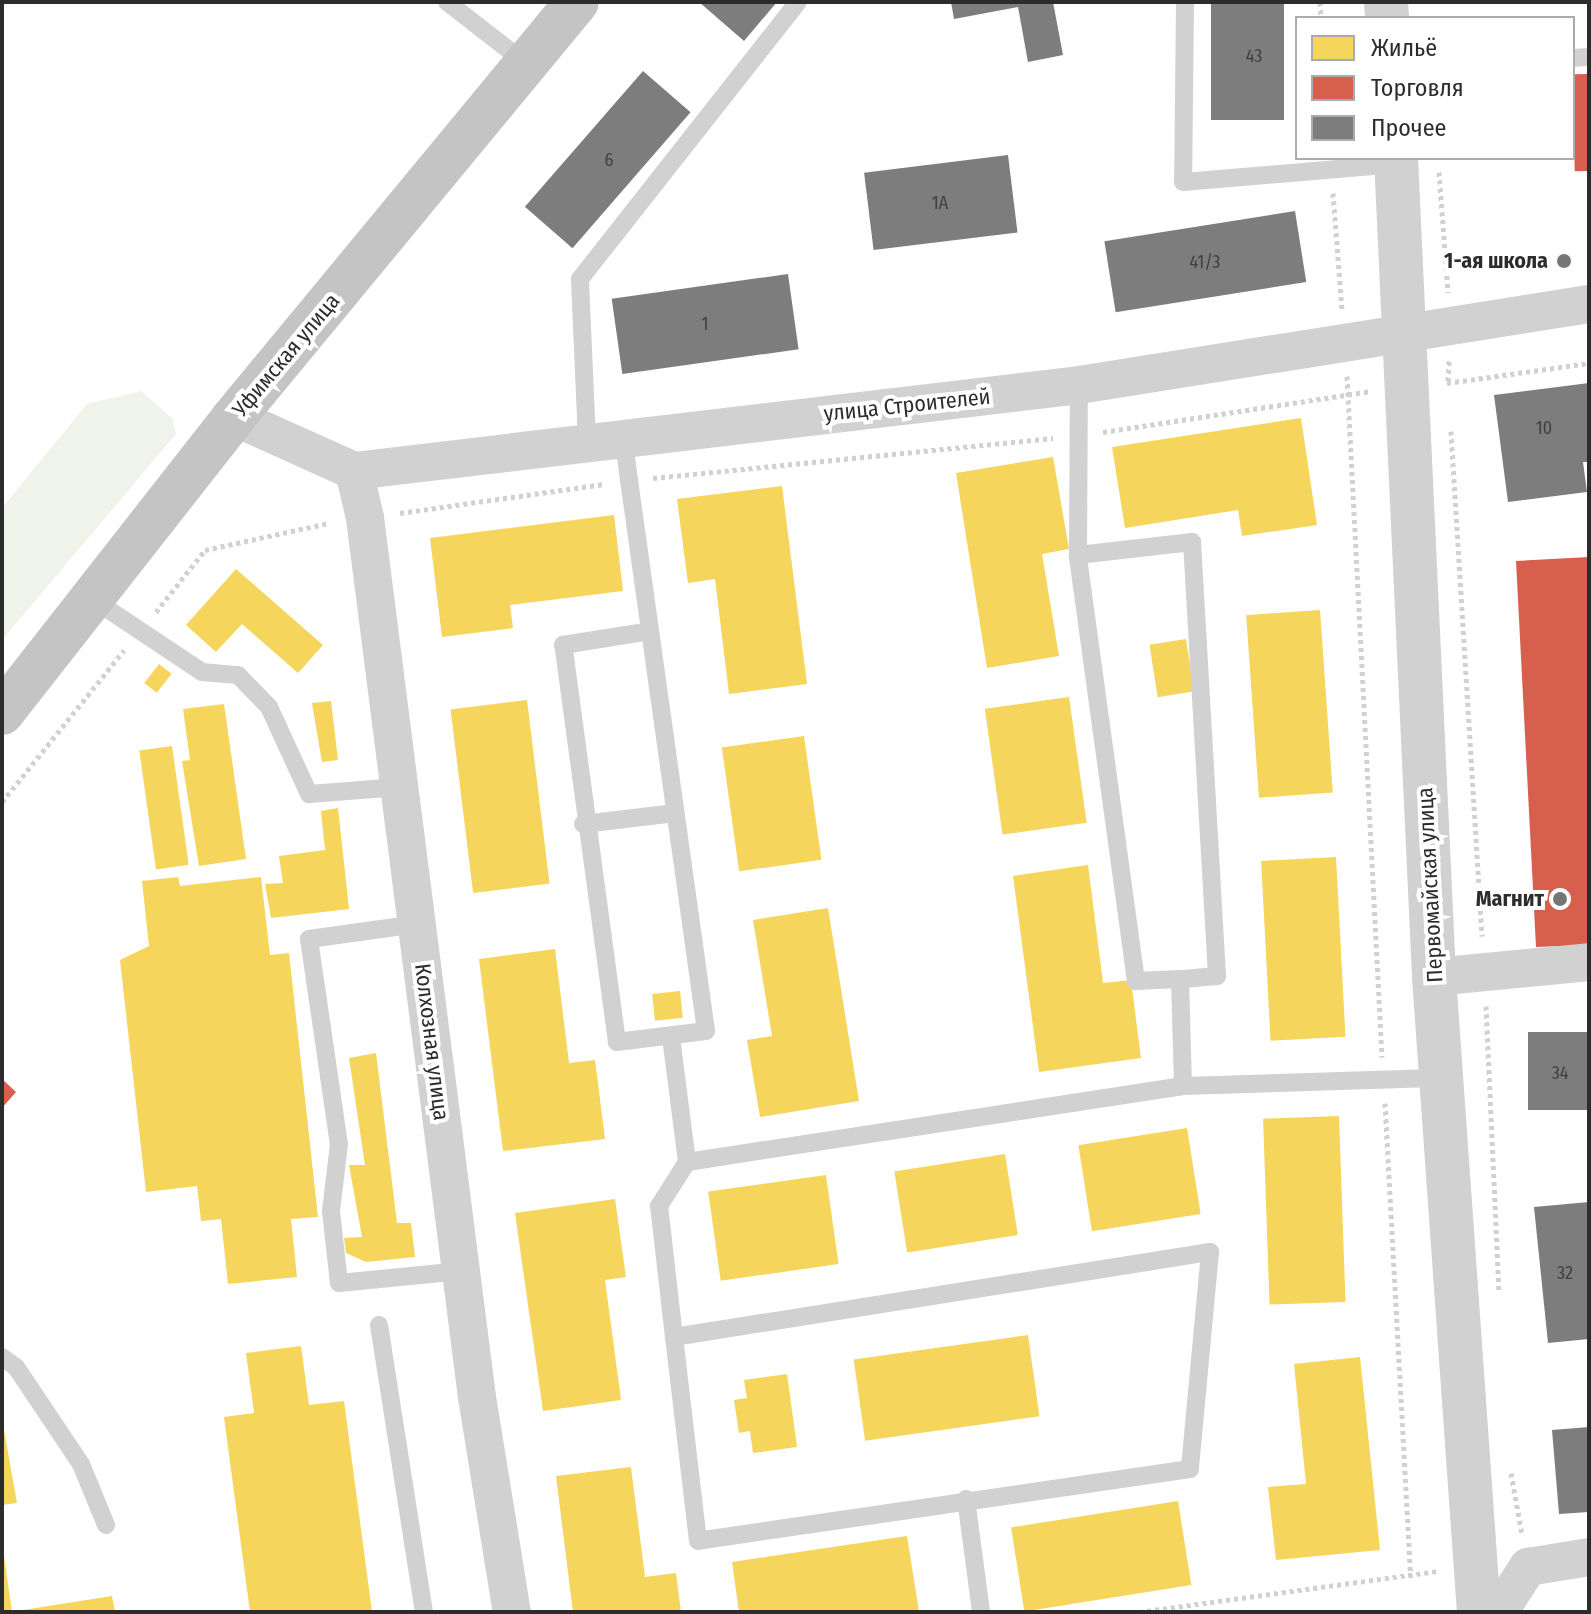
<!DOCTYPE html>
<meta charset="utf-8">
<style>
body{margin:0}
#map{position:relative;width:1591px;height:1614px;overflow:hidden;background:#fff;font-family:"Fira Sans Condensed",sans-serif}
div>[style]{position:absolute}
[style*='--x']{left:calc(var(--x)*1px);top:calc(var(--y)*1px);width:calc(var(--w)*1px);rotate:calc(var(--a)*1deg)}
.green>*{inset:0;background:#f0f3ea}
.homes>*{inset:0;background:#f6d55c;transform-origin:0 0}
.shops>*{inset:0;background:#d6604d;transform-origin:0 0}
.building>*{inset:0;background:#7d7d7d;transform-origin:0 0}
.path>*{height:5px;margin-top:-2.5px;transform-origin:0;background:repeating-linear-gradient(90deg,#d1d1d1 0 4px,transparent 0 8px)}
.service>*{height:18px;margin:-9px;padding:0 9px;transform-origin:9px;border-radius:9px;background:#d1d1d1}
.minor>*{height:38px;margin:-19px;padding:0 19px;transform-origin:19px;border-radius:19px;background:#d1d1d1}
.tertiary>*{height:44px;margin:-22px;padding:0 22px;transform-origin:22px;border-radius:22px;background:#d1d1d1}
.primary>*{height:44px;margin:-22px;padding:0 22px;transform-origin:22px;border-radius:22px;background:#c4c4c4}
.dots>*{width:22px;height:22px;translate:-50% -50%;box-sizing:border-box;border:4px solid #fff;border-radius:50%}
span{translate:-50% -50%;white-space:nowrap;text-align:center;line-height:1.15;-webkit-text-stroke:8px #fff;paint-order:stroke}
.number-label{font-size:18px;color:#404040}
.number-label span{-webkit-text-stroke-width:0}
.poi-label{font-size:22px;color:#2c2c2c;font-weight:700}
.right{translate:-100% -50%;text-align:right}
.street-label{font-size:22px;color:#2c2c2c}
.frame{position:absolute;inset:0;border:4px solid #2c2c2c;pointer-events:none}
.legend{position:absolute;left:1295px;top:16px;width:280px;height:144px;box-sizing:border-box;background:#fff;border:2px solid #ababab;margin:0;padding:10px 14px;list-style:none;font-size:24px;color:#2c2c2c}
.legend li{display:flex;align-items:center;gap:16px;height:40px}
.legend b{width:40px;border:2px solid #ababab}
</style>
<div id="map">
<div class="green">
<i style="clip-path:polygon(141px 391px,172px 418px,176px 434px,2px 640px,2px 508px,87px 404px)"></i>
</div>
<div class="homes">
<i style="clip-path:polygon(1301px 418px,1317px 525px,1242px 536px,1238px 510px,1125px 528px,1112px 447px)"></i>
<i style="clip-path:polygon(1053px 457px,1069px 549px,1042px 554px,1059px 656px,987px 668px,956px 473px)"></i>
<i style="clip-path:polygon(782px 486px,807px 684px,729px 694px,715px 579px,688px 583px,677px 499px)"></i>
<i style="clip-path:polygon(614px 515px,623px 591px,510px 605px,513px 628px,442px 637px,430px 538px)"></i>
<i style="clip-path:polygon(236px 569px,323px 645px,298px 673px,242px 624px,216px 652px,186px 625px)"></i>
<i style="left:1320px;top:610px;width:183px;height:74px;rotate:86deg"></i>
<i style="left:1186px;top:639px;width:53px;height:37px;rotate:81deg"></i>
<i style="left:159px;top:664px;width:16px;height:24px;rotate:38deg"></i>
<i style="left:1069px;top:697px;width:127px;height:85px;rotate:82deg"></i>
<i style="left:527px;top:700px;width:185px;height:77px;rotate:83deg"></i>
<i style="clip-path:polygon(331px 701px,338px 760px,322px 762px,312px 703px)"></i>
<i style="clip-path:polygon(224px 704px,246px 859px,199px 866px,182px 761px,190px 760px,183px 709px)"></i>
<i style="left:804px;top:736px;width:125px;height:83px;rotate:82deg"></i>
<i style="left:172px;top:746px;width:120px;height:33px;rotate:82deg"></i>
<i style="clip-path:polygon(338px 808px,349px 909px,271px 918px,265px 884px,283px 883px,279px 856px,325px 850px,321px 811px)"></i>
<i style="left:1336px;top:857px;width:180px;height:75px;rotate:87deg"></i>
<i style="clip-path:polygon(1088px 865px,1103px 983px,1131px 980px,1141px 1058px,1039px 1072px,1013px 876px)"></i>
<i style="clip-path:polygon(178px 877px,180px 886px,261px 877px,270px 955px,289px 953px,318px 1217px,291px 1219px,297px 1277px,228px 1284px,221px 1219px,201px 1221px,197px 1186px,146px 1192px,120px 960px,149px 946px,142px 881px)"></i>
<i style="clip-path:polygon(828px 908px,859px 1101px,760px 1117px,747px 1040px,772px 1036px,753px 920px)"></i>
<i style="clip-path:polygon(555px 949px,569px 1063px,595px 1060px,605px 1139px,503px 1151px,479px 959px)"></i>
<i style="left:680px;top:991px;width:27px;height:28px;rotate:84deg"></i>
<i style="clip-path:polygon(376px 1053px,397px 1223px,411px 1223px,415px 1257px,366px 1262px,346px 1253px,344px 1238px,362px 1237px,349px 1165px,365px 1165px,349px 1058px)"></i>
<i style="left:1339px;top:1116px;width:186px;height:76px;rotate:88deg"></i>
<i style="left:1187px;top:1128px;width:87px;height:110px;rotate:81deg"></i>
<i style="left:1005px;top:1154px;width:82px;height:112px;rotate:81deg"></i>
<i style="left:826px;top:1175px;width:90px;height:119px;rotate:82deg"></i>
<i style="clip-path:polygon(615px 1199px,626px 1277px,605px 1280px,621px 1400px,543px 1411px,515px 1213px)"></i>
<i style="left:1028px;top:1335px;width:82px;height:176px;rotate:82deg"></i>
<i style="clip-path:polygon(301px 1346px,309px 1405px,344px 1401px,372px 1612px,250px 1612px,224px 1417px,254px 1413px,246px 1353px)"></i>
<i style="clip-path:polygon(1360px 1357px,1380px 1550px,1276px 1560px,1268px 1487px,1306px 1484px,1294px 1364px)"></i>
<i style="clip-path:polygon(787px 1374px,797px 1447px,753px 1453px,750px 1431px,739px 1433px,734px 1400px,747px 1398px,744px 1380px)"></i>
<i style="clip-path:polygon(2px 1419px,17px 1503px,2px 1505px)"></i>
<i style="clip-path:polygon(631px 1467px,645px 1577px,676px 1573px,681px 1612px,573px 1612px,556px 1476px)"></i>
<i style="left:1178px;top:1501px;width:85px;height:169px;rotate:81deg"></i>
<i style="clip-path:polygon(907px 1536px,919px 1612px,739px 1612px,732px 1562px)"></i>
<i style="clip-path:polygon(4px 1556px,12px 1612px,2px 1612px)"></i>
<i style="clip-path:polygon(112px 1596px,115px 1612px,24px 1612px,23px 1610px)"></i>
</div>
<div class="shops">
<i style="left:1587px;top:74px;width:97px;height:14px;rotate:89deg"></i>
<i style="clip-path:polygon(1589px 557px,1589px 945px,1536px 947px,1516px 561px)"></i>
<i style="clip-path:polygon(2px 1079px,16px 1092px,2px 1108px)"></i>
</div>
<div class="building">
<i style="clip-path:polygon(699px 2px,777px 2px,744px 41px)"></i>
<i style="clip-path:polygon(951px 2px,1053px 2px,1063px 55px,1028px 62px,1018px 7px,954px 19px)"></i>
<i style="left:1211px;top:2px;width:73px;height:118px"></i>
<i style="left:643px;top:71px;width:63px;height:180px;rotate:41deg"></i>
<i style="left:1008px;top:155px;width:78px;height:145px;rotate:83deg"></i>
<i style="left:1295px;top:211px;width:72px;height:193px;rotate:81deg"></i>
<i style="left:788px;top:274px;width:76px;height:178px;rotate:82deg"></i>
<i style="clip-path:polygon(1589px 383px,1589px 462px,1583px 462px,1587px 492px,1508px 502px,1494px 395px)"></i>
<i style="left:1589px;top:1032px;width:78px;height:61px;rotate:90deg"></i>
<i style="clip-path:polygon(1589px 1202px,1589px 1339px,1548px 1343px,1534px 1207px)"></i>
<i style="clip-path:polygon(1589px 1427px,1589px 1512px,1559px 1514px,1552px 1430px)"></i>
</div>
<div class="path">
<i style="--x:1320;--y:2;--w:16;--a:86"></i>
<i style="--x:1439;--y:172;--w:121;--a:85.7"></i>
<i style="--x:1333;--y:193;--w:117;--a:85.6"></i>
<i style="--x:1347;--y:376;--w:682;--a:87.06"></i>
<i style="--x:1448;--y:381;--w:22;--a:-87"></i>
<i style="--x:1447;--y:383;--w:143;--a:-8"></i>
<i style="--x:1451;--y:431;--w:506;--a:86.49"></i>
<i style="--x:1103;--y:432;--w:270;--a:-8.7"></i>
<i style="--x:653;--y:478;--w:402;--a:-5.7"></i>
<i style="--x:400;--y:513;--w:206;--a:-8.1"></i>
<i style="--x:156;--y:612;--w:79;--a:-51.7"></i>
<i style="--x:205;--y:550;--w:127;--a:-12.3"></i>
<i style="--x:2;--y:802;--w:195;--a:-51.2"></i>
<i style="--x:1486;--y:1006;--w:286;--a:87.4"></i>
<i style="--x:1385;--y:1103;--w:475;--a:86.9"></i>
<i style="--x:1511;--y:1473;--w:62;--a:79.8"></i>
<i style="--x:1139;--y:1612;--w:303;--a:-7.8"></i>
</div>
<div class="service">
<i style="--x:447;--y:2;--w:101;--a:37.8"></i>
<i style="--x:1185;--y:2;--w:180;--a:90.6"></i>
<i style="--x:1183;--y:182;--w:214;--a:-4.8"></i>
<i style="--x:1573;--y:58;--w:16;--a:-4"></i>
<i style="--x:623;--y:436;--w:44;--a:82.2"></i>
<i style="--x:629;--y:480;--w:556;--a:82.04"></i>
<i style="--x:706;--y:1031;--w:90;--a:173"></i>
<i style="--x:617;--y:1042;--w:401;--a:-97.7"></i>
<i style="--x:563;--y:645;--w:88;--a:-9.1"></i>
<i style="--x:587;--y:441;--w:162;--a:-92.5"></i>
<i style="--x:580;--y:279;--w:352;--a:-51.8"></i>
<i style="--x:1078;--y:555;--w:170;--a:-89.7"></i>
<i style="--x:91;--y:598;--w:133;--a:33.7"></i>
<i style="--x:202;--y:672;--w:36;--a:5"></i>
<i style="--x:238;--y:675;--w:45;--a:45.9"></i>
<i style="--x:269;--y:707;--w:96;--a:65.3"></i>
<i style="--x:309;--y:794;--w:91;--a:-4.4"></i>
<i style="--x:583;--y:824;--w:93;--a:-6.8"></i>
<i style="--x:417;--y:924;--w:109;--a:172.1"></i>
<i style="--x:309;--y:939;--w:207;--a:81.7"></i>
<i style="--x:339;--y:1144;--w:67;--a:96.8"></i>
<i style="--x:331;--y:1211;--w:72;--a:83.7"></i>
<i style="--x:339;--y:1283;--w:123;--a:-5.6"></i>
<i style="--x:1180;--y:979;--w:44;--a:177.4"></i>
<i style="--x:1136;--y:981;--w:430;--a:-97.8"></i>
<i style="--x:1078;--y:555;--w:115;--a:-6.5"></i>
<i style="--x:1192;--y:542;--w:435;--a:86.7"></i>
<i style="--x:1217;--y:976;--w:37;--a:175"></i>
<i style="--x:1180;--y:979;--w:107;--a:88.4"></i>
<i style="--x:671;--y:1037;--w:126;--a:82.7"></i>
<i style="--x:379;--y:1325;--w:291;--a:81.1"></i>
<i style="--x:674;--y:1337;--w:543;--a:-9.01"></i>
<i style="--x:1210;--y:1252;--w:218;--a:95.3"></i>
<i style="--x:1190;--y:1469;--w:497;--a:171.7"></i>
<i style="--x:698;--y:1541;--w:205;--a:-96.7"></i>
<i style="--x:674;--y:1337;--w:132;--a:-96.5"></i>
<i style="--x:659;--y:1206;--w:52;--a:-57.5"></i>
<i style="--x:687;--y:1162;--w:502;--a:-8.71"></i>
<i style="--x:1183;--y:1086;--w:259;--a:-1.8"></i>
<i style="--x:2;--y:1357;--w:17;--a:36"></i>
<i style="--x:16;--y:1367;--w:117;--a:56.2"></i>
<i style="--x:81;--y:1464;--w:66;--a:67.7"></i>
<i style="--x:966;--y:1499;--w:114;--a:82.4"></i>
</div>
<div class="minor">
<i style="--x:234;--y:417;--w:132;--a:24.2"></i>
<i style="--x:354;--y:471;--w:730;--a:-6.76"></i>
<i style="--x:1079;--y:385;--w:516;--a:-9.02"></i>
<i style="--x:354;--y:471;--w:48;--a:76.8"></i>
<i style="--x:365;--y:518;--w:886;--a:82.74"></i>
<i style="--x:477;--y:1397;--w:218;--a:80.8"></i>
<i style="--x:1434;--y:977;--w:156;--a:-5.5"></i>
<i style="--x:1499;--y:1612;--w:54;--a:-57.2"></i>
<i style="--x:1528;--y:1567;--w:62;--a:-9.3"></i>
</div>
<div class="tertiary">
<i style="--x:1386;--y:2;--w:16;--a:86"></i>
<i style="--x:1396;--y:158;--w:820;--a:87.34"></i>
<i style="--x:1434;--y:977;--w:637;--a:85.95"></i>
</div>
<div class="primary">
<i style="--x:2;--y:713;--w:376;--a:-51.9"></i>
<i style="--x:234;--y:417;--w:538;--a:-50.43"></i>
</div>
<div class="dots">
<i style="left:1564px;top:261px;background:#767676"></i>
<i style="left:1560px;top:899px;background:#767676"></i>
</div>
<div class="number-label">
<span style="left:1254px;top:56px">43</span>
<span style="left:609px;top:160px">6</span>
<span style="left:940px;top:203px">1А</span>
<span style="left:1205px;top:262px">41/3</span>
<span style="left:705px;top:324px">1</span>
<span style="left:1544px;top:428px">10</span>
<span style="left:1560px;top:1073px">34</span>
<span style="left:1565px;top:1273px">32</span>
</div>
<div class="poi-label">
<span class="right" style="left:1548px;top:261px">1-ая школа</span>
<span class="right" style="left:1544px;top:899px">Магнит</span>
</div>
<div class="street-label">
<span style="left:286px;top:355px;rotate:-50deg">Уфимская улица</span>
<span style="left:907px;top:405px;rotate:-6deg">улица Строителей</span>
<span style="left:1430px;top:885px;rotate:-93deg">Первомайская улица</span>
<span style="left:432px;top:1042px;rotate:83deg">Колхозная улица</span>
</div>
<div class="frame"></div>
<ul class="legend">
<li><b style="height:22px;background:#f6d55c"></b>Жильё</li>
<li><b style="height:22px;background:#d6604d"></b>Торговля</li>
<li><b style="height:22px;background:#7d7d7d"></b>Прочее</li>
</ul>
</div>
